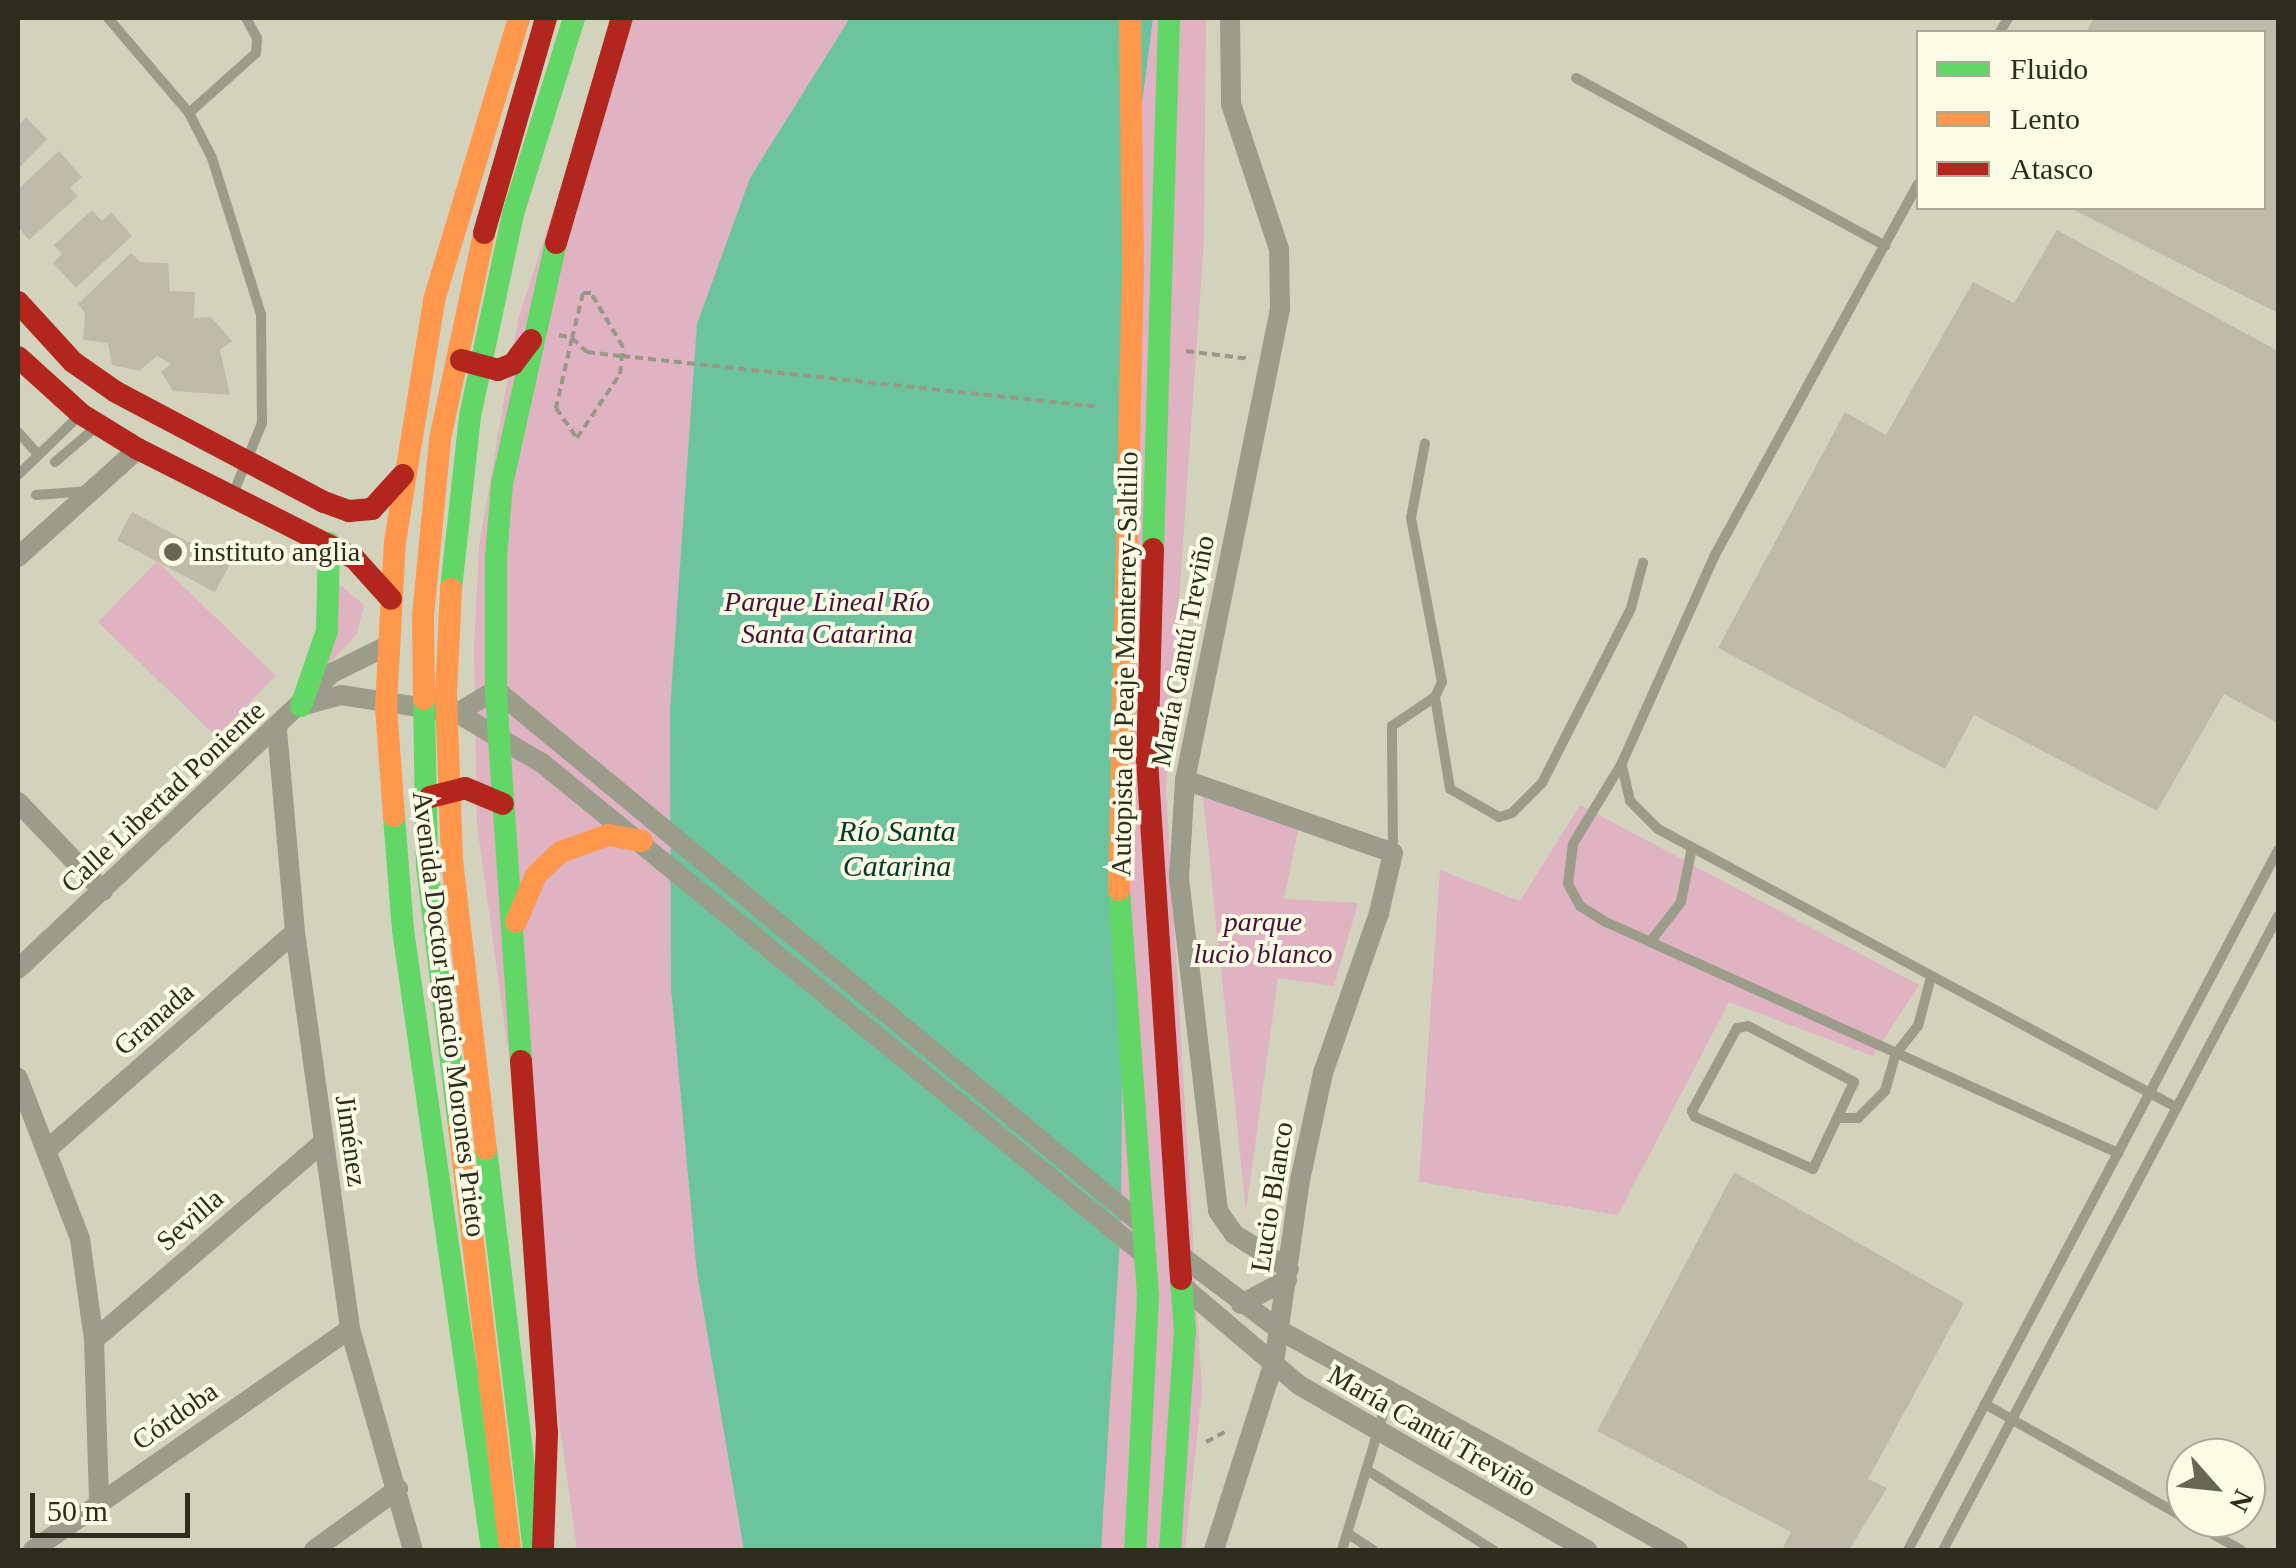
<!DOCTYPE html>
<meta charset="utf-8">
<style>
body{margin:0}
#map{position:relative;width:2296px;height:1568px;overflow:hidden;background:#d3d3bd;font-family:"Times New Roman",serif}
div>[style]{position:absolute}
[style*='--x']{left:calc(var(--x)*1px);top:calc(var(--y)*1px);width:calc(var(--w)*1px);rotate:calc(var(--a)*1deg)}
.green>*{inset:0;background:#dfb3c1;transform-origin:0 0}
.water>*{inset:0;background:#6bc49e}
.building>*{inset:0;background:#bfbbab;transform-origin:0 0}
.path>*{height:4px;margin-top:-2px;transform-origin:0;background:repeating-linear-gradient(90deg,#989788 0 8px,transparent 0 13px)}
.lane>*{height:10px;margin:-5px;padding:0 5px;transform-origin:5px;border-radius:5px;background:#9c9c8b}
.street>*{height:20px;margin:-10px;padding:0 10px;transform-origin:10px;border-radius:10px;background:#9c9c8b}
.fast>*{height:22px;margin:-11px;padding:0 11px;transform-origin:11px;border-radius:11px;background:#63d668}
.slow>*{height:22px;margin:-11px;padding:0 11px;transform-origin:11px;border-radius:11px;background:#ff974d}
.jam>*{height:22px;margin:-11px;padding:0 11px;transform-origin:11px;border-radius:11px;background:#b3261e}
.dots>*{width:28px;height:28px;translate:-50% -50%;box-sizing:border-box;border:5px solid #fbfbe6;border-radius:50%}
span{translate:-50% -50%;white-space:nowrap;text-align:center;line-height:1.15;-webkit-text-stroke:8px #fbfbe6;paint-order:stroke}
.poi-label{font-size:28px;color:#2d2d1d}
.left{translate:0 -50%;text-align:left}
.park-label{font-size:28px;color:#4a1136;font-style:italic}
.street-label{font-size:28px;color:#2d2d1d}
.water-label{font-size:30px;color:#013a28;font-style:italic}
.frame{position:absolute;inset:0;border:20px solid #2d2d1d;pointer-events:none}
.legend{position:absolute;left:1916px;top:30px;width:350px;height:180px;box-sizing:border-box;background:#fbfbe6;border:2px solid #a9a996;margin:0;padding:12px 18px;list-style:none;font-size:30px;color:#2d2d1d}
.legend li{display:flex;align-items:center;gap:20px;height:50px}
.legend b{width:50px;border:2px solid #a9a996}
.north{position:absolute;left:2166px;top:1438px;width:100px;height:100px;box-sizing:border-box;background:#fbfbe6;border:2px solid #a9a996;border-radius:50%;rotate:117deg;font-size:28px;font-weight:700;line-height:40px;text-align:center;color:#2d2d1d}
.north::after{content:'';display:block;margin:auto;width:35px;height:45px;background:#676755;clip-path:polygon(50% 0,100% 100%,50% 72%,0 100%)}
.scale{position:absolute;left:30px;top:1493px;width:160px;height:45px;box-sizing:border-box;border:5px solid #2d2d1d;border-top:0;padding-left:12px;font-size:30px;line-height:35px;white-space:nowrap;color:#2d2d1d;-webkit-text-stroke:8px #fbfbe6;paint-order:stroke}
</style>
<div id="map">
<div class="green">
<i style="clip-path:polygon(615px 18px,1206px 18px,1204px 239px,1166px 789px,1202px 1390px,1185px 1550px,577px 1550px,477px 825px,474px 649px,479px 546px,518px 320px)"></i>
<i style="left:157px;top:561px;width:165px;height:85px;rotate:44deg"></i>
<i style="clip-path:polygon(338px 583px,364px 605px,357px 634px,327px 666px)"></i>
<i style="clip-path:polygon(1203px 797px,1299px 826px,1284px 899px,1358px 903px,1334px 986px,1278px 978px,1246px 1211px)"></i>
<i style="clip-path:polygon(1580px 805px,1919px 985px,1873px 1056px,1729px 1002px,1618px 1215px,1419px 1182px,1440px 870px,1520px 901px)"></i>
</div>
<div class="water">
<i style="clip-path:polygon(850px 18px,1153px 18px,1127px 220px,1121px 1223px,1101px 1550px,744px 1550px,697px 1273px,671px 988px,670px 709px,697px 324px,750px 178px)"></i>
</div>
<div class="building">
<i style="clip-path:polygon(2094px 18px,2278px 18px,2278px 313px,2070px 208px,2264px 208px,2264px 32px,2086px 32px)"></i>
<i style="clip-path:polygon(26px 117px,47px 139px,18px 169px,18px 126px)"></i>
<i style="clip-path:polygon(59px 151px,82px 177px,70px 188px,78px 196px,29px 240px,18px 227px,18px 189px)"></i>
<i style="clip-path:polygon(92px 210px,102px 221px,111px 212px,132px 236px,76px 288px,53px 263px,62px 254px,54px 245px)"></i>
<i style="clip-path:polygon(2057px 230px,2278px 351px,2278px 723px,2224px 694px,2157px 811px,1974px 715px,1945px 769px,1718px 648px,1845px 412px,1886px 435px,1973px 282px,2014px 303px)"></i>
<i style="clip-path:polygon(131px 253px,141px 262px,168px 263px,170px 291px,195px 292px,194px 318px,211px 317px,232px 341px,220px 350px,230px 395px,173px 391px,161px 372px,171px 364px,157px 356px,139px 371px,112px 365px,108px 343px,83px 340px,85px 313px,78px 304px)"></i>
<i style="left:132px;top:512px;width:111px;height:32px;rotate:28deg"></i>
<i style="clip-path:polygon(1734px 1172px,1964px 1303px,1868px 1479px,1887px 1488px,1849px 1550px,1782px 1550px,1791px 1532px,1597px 1431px)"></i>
</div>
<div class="path">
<i style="--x:559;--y:335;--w:13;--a:13"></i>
<i style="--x:572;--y:338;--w:72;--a:102.9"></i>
<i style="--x:556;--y:408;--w:37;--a:55"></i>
<i style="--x:577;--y:438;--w:77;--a:-56.1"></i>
<i style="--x:620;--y:374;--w:27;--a:-84"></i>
<i style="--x:623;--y:347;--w:63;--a:-120.7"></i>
<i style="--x:591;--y:293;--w:8;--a:180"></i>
<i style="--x:583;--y:293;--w:46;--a:103.7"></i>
<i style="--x:572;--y:338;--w:21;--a:43"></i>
<i style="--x:587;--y:352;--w:35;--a:7"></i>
<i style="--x:622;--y:356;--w:480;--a:6.1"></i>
<i style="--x:1186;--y:351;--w:65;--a:7"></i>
<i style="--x:1206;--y:1442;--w:26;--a:-28"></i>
</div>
<div class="lane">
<i style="--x:108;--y:18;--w:125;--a:49.5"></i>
<i style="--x:189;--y:113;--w:51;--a:62.9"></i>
<i style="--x:212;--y:158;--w:164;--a:72.6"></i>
<i style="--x:261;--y:314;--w:109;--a:89.5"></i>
<i style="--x:262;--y:423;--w:77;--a:112.2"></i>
<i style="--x:2000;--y:32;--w:16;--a:-60"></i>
<i style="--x:1576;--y:78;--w:352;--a:28.5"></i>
<i style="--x:189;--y:113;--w:90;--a:-41.8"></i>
<i style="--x:256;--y:53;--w:15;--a:-86"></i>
<i style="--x:257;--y:38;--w:23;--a:-119"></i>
<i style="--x:1918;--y:184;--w:425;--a:118.7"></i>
<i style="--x:1714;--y:557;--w:226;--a:114.1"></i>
<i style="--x:1622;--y:763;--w:95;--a:121.2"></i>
<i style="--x:1573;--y:844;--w:40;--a:97.1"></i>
<i style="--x:1568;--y:884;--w:25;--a:61"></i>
<i style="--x:1580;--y:906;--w:31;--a:32"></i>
<i style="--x:1606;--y:922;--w:562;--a:24.28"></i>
<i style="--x:18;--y:432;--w:30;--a:48"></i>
<i style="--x:55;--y:462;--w:54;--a:-40.5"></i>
<i style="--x:18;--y:475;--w:86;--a:-44.1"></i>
<i style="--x:36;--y:495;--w:54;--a:-4.2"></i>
<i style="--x:1435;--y:697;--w:93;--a:80.7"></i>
<i style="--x:1450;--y:789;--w:56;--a:29.7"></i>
<i style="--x:1499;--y:817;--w:14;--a:-17"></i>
<i style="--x:1512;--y:813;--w:42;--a:-45"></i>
<i style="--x:1542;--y:783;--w:196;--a:-63"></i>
<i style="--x:1631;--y:608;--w:47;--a:-75.1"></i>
<i style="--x:1622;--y:766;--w:36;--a:77"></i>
<i style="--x:1630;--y:801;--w:40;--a:45"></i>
<i style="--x:1658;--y:829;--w:588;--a:28.22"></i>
<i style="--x:1393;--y:852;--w:126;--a:-90.5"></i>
<i style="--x:1392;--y:726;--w:52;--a:-34"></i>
<i style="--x:1435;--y:697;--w:17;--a:-65"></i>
<i style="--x:1442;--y:682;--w:167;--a:-100.7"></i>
<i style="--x:1411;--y:518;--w:76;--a:-79.4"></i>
<i style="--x:1650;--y:942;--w:51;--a:-52.2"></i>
<i style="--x:1681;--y:902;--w:56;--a:-78.7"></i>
<i style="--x:1748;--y:1026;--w:120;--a:27.8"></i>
<i style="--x:1854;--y:1082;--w:96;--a:115.2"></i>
<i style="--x:1813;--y:1169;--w:129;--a:-156.2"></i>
<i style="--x:1695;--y:1117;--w:7;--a:-117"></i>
<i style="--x:1692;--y:1111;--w:94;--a:-61.5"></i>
<i style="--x:1737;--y:1028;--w:11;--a:-10"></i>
<i style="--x:1841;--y:1118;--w:17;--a:0"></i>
<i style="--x:1858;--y:1118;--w:38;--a:-45"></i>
<i style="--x:1885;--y:1091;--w:37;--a:-74"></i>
<i style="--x:1895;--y:1055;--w:37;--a:-52"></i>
<i style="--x:1918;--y:1026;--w:51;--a:-75.1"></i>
<i style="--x:1985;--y:1404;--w:295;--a:29.7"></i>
<i style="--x:1370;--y:1472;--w:146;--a:32.4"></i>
<i style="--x:1350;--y:1535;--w:27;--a:33"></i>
<i style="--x:1342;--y:1550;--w:166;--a:-73.2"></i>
<i style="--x:1908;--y:1550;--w:792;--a:-62.14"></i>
<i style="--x:1943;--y:1550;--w:717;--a:-62.15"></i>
</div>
<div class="street">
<i style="--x:1230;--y:18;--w:86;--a:89.3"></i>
<i style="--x:1231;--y:104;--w:153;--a:71.7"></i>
<i style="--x:1279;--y:249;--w:60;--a:89"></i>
<i style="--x:1280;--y:309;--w:480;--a:101.4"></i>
<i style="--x:1185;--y:780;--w:98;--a:93.5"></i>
<i style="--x:1179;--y:878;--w:335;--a:83.3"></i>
<i style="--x:1218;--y:1211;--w:28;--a:55"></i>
<i style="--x:1234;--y:1234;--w:65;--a:32.5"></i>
<i style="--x:18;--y:557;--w:161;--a:-42"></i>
<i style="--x:301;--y:706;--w:41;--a:-15.4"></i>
<i style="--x:341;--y:695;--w:117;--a:8.8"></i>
<i style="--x:457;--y:713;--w:99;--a:30.5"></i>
<i style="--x:542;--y:763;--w:780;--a:39.22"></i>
<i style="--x:457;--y:713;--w:45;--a:-30.5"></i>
<i style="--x:496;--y:690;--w:838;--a:39.58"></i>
<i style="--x:277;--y:730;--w:203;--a:84.9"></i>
<i style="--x:295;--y:932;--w:401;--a:82.1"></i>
<i style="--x:350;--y:1329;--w:230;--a:74.1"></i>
<i style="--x:1185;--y:780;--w:220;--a:19.3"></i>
<i style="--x:1393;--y:853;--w:62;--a:103.1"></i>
<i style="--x:1379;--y:913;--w:170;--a:109.3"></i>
<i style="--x:1323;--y:1073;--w:109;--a:102.1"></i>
<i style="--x:1300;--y:1180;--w:184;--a:98.1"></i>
<i style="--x:1274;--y:1362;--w:197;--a:107.7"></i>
<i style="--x:18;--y:802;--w:123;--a:46.3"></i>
<i style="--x:18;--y:969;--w:432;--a:-43.3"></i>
<i style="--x:332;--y:673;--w:64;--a:-26.2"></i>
<i style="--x:18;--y:1078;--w:173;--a:68.9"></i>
<i style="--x:80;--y:1239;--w:102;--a:82.1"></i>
<i style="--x:94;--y:1340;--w:162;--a:88.2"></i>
<i style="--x:49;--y:1148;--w:327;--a:-41.3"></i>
<i style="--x:1180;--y:1255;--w:126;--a:37"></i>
<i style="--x:1281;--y:1331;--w:453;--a:28.9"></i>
<i style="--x:1180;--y:1284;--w:156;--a:40.3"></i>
<i style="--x:1299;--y:1385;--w:332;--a:29.8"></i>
<i style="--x:1241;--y:1304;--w:52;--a:-27.6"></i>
<i style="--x:94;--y:1340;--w:303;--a:-40.8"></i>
<i style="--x:33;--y:1550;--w:386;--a:-34.9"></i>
<i style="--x:314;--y:1550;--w:104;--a:-36"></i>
</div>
<div class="fast">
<i style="--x:1153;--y:549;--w:531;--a:-88.27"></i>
<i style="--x:451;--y:589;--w:174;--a:-83.7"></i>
<i style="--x:470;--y:416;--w:207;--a:-78"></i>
<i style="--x:513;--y:214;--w:205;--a:-72.7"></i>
<i style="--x:424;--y:699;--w:167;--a:89"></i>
<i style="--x:427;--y:866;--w:263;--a:83"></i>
<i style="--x:301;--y:706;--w:79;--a:-70.9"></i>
<i style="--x:327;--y:631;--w:88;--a:-88.7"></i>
<i style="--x:394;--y:816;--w:114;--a:85.5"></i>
<i style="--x:403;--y:930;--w:626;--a:81.83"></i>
<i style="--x:1119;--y:890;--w:408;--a:85.9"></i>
<i style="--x:1148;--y:1297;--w:253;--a:92.9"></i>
<i style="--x:521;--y:1061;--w:372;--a:-93.9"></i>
<i style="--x:496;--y:690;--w:133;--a:-90"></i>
<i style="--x:496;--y:557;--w:73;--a:-85.3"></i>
<i style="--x:502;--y:484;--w:247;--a:-77.4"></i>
<i style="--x:486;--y:1149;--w:404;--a:83.2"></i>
<i style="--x:1170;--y:1550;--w:219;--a:-86.1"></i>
<i style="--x:1185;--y:1332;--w:53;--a:-94.3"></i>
</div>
<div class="slow">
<i style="--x:451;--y:589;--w:106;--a:92.7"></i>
<i style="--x:446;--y:695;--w:165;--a:87.9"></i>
<i style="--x:452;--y:860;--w:291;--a:83.3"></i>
<i style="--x:424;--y:699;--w:83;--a:-90.7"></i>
<i style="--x:423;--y:616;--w:178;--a:-84.5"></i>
<i style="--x:440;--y:439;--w:211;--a:-77.9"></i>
<i style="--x:394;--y:816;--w:110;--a:-94.2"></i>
<i style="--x:386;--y:706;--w:164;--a:-86.9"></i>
<i style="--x:395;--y:542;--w:245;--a:-80.8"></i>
<i style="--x:434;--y:300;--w:295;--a:-73.2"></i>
<i style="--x:1119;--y:890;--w:623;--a:-88.71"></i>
<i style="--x:1133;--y:267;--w:249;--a:-90.7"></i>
<i style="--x:516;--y:922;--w:51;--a:-66.9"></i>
<i style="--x:536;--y:875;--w:34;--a:-43"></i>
<i style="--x:561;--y:852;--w:50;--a:-19.9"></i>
<i style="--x:608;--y:835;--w:34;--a:10"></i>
<i style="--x:459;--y:1127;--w:426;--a:83.1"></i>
</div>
<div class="jam">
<i style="--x:484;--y:233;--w:224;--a:-73.9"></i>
<i style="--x:556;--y:243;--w:234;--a:-73.7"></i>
<i style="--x:18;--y:302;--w:81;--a:47.5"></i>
<i style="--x:73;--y:362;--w:52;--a:34.9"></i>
<i style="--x:116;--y:392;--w:235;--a:27.9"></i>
<i style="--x:324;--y:502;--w:27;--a:20"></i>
<i style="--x:349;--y:511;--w:23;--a:-5"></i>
<i style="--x:372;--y:509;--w:46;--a:-47.6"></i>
<i style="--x:18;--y:357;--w:85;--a:42.1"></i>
<i style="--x:81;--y:414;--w:67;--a:31.6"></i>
<i style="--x:138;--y:449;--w:242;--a:26.8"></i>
<i style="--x:354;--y:558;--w:55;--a:47.9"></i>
<i style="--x:461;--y:360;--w:38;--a:15"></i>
<i style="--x:498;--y:370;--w:16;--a:-22"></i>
<i style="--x:513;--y:364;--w:30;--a:-53"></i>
<i style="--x:1153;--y:549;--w:211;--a:91.6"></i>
<i style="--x:1147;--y:760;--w:520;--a:86.25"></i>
<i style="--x:430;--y:797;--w:36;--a:-14"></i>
<i style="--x:465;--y:788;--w:41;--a:22.8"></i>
<i style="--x:521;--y:1061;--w:373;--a:86"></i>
<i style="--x:547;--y:1433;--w:117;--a:92"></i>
</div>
<div class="dots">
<i style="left:173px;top:552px;background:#676755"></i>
</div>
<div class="poi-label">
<span class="left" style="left:193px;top:552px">instituto anglia</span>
</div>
<div class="park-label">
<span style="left:827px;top:618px">Parque Lineal Río<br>Santa Catarina</span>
<span style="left:1263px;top:938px">parque<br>lucio blanco</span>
</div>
<div class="street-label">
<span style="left:1183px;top:651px;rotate:-79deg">María Cantú Treviño</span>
<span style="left:1125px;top:664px;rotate:-89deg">Autopista de Peaje Monterrey-Saltillo</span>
<span style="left:163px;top:797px;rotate:-43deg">Calle Libertad Poniente</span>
<span style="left:449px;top:1014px;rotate:83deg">Avenida Doctor Ignacio Morones Prieto</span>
<span style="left:154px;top:1019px;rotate:-41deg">Granada</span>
<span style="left:351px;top:1141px;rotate:82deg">Jiménez</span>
<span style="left:1272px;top:1197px;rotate:-81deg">Lucio Blanco</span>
<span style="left:190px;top:1220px;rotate:-41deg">Sevilla</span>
<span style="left:175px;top:1416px;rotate:-35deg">Córdoba</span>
<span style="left:1432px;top:1431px;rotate:30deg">María Cantú Treviño</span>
</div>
<div class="water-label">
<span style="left:897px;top:848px">Río Santa<br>Catarina</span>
</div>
<div class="frame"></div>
<ul class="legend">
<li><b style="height:12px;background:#63d668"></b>Fluido</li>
<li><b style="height:12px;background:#ff974d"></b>Lento</li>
<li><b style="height:12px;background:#b3261e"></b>Atasco</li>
</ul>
<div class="north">N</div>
<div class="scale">50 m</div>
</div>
